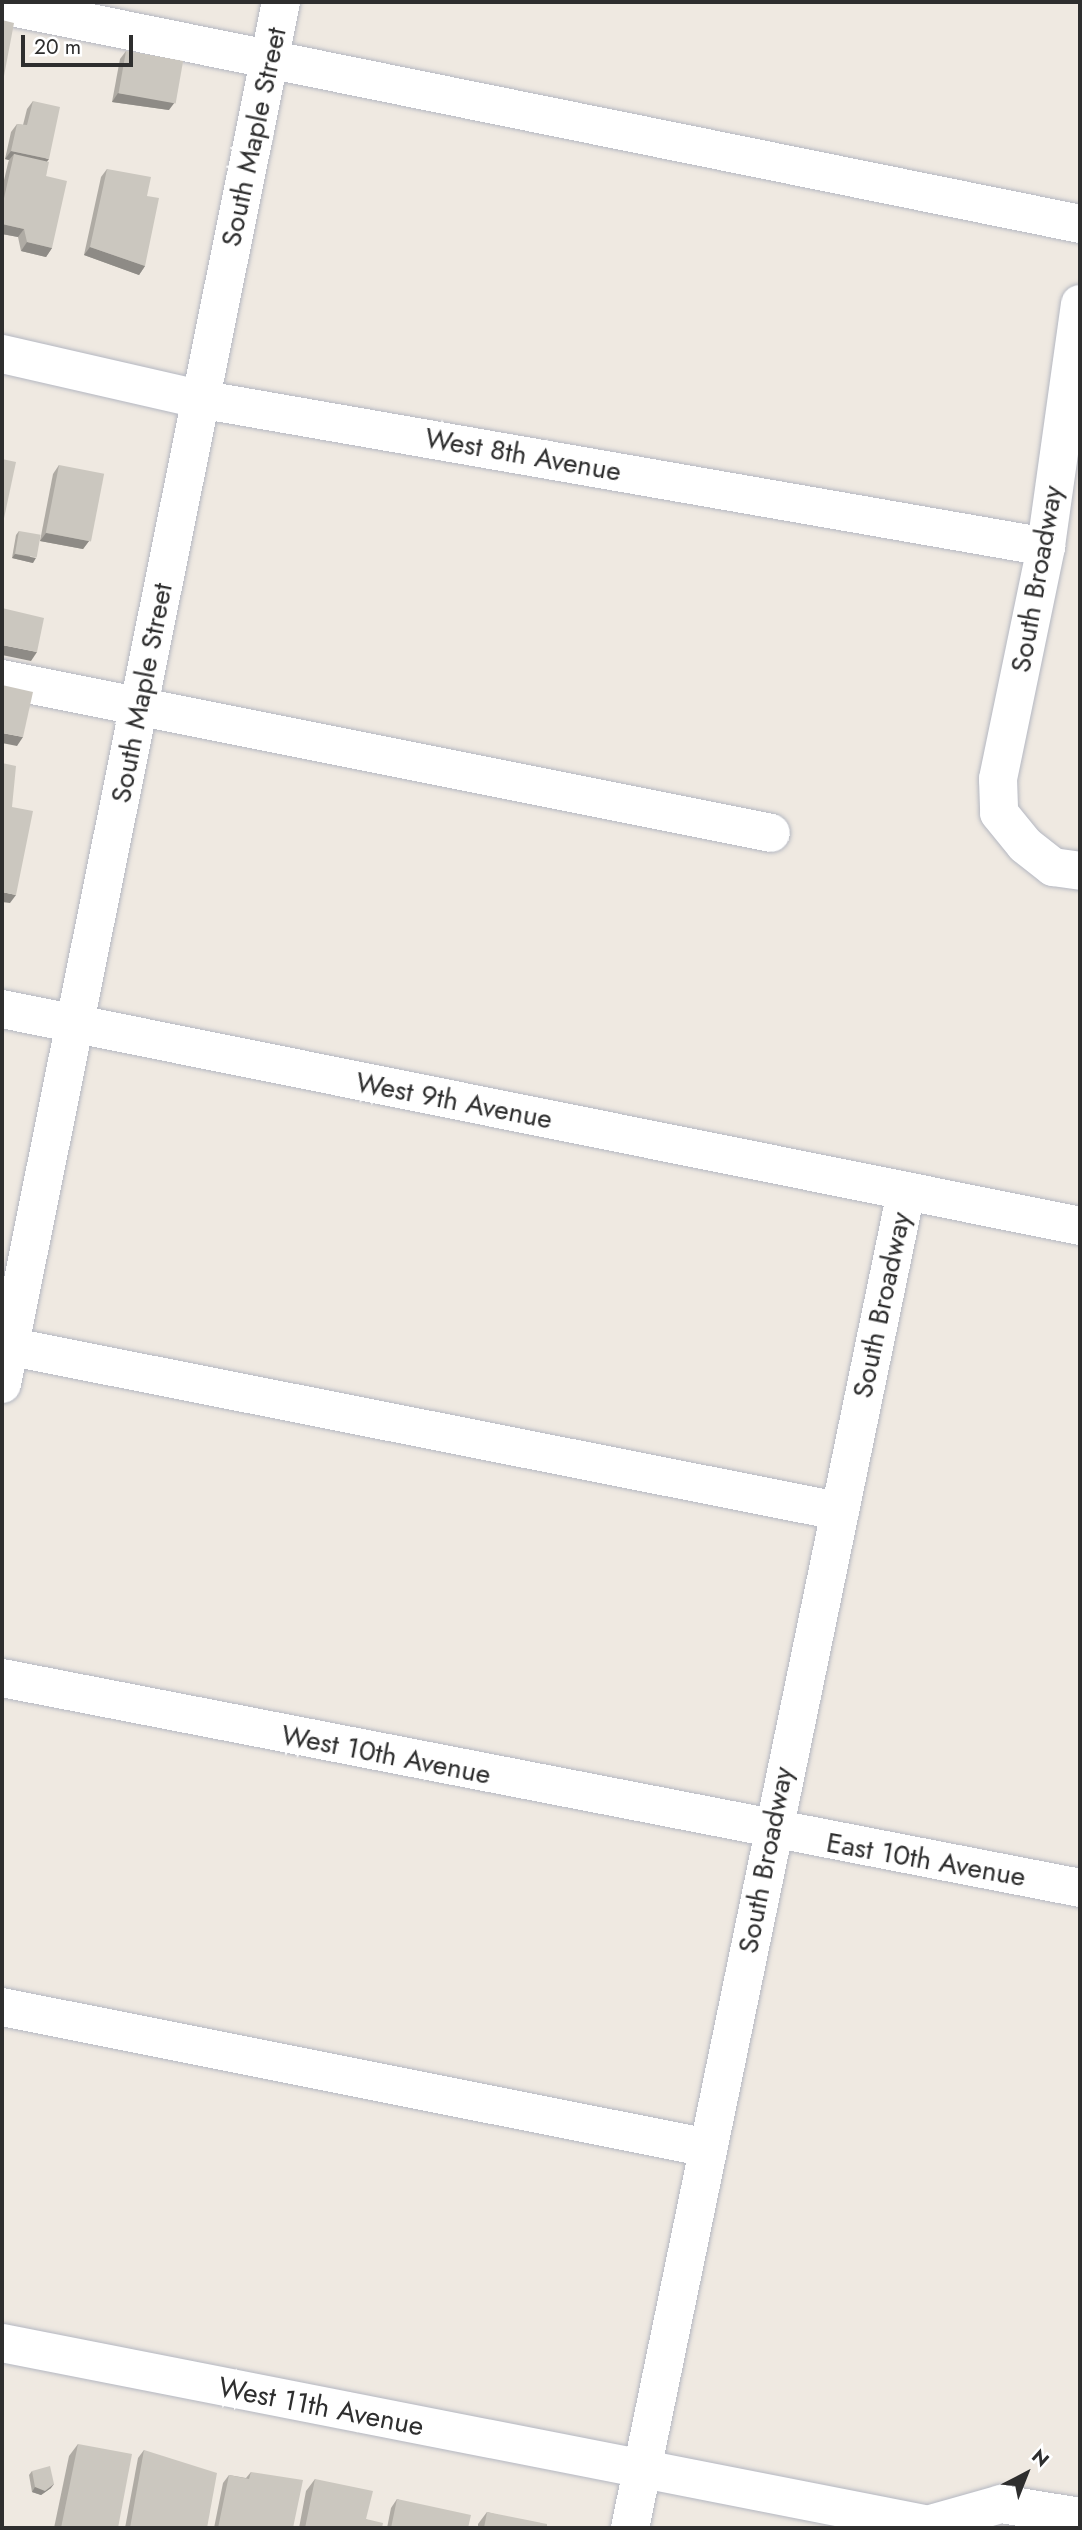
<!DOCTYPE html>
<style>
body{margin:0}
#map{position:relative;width:1082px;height:2530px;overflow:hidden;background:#efe9e1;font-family:Jost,sans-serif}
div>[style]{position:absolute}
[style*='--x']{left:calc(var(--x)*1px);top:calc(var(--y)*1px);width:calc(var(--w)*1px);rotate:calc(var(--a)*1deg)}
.roads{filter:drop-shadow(0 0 2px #b4b7c1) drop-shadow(0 0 2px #b4b7c1)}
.minor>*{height:38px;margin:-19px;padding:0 19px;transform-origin:19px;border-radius:19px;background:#fff}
.wall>*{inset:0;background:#afaba4}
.shaded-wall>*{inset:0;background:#8e8b86}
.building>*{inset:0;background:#cbc7bf;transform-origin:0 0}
span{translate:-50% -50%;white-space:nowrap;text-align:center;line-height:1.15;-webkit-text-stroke:7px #fff;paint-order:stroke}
.street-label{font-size:28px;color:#2e2e2e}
.frame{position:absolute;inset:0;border:4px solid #2e2e2e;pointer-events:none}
.north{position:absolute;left:991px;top:2439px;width:70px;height:70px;-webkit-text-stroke:5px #fff;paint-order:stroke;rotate:42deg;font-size:19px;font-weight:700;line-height:28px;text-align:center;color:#2e2e2e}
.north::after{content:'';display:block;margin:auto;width:24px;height:32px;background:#2e2e2e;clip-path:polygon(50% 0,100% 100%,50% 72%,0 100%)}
.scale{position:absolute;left:21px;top:35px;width:112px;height:32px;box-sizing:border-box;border:4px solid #2e2e2e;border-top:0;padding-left:9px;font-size:21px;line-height:24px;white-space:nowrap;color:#2e2e2e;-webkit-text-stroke:5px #fff;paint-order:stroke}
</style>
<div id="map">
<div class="roads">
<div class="minor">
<i style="--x:2;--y:5;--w:1100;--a:11.48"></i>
<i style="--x:1080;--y:304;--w:245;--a:98"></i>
<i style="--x:1046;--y:547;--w:237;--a:101.7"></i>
<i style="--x:998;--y:779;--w:34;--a:88"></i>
<i style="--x:999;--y:813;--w:41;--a:50.9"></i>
<i style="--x:1025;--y:845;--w:36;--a:38"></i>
<i style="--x:1053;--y:867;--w:27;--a:8"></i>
<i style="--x:2;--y:354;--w:202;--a:12.9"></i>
<i style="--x:199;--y:399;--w:860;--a:9.91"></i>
<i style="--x:2;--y:679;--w:784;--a:11.32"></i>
<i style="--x:2;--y:1009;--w:1100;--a:11.38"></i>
<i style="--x:2;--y:1345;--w:852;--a:11.23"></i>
<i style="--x:2;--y:1384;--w:1410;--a:-78.59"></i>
<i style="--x:2;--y:1678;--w:1098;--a:11.02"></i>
<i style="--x:2;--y:2007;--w:720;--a:11.29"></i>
<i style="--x:2;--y:2343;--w:960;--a:11.11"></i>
<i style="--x:934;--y:2523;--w:70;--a:-15.8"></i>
<i style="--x:1001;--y:2504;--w:80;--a:9.3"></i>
<i style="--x:630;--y:2528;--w:1364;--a:-78.33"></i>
</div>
</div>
<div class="wall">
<i style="clip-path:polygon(126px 51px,169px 110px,112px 102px,120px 59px)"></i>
<i style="clip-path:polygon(33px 101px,47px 162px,46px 176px,52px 248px,46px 257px,21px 251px,18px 237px,2px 234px,2px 189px,8px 163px,9px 160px,5px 159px,11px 132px,17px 124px,23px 125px,27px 109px)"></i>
<i style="clip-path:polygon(107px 169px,147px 196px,145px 266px,139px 275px,84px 255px,101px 177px)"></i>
<i style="clip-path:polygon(59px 465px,89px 541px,83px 549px,40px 541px,53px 474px)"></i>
<i style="clip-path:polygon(19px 531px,33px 563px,12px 558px,16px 535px)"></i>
<i style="clip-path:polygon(78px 2444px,118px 2528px,54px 2528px,69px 2456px)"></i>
<i style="clip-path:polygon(144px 2450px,207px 2528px,125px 2528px,138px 2458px)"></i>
<i style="clip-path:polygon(32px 2471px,51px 2488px,41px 2495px,32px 2492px,29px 2475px)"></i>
<i style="clip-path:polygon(251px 2472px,293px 2528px,214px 2528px,223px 2483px,229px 2475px,246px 2478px)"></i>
<i style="clip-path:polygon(315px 2479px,366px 2519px,382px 2528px,299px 2528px,306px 2491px)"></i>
<i style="clip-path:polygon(397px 2499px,468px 2528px,387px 2528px,391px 2508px)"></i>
<i style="clip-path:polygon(487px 2512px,547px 2528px,478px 2528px,478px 2524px)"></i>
</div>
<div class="shaded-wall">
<i style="clip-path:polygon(118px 93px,175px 102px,169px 110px,112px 102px)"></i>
<i style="clip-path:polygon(11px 151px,49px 159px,43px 167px,14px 154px,9px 160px,5px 159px)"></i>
<i style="clip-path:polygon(2px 224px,24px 229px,18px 237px,2px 234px)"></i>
<i style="clip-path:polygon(27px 242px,52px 248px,46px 257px,21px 251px)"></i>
<i style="clip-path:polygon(90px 247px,145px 266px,139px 275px,84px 255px)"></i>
<i style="clip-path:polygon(46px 533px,89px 541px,83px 549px,40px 541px)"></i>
<i style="clip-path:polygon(15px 554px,36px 558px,33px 563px,12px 558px)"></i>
<i style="clip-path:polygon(2px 645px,37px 652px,31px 661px,2px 655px)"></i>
<i style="clip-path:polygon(2px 733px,23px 737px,17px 746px,2px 743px)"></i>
<i style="clip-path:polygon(2px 892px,16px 895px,10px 903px,2px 902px)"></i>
<i style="clip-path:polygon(54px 2484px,51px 2488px,41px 2495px,32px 2492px,35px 2487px)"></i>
</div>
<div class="building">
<i style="clip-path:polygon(2px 20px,14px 23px,4px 76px,2px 76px)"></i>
<i style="left:126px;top:51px;width:58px;height:43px;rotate:10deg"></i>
<i style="clip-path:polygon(33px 101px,60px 107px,49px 159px,11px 151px,17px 124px,27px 125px)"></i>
<i style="clip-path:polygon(14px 154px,49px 162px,46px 176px,67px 181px,52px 248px,27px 242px,24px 229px,2px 224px,2px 207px)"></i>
<i style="clip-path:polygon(107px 169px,151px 177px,147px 196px,159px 198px,145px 266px,90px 247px)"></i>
<i style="clip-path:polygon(2px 459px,16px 462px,3px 523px,2px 523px)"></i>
<i style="left:59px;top:465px;width:46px;height:69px;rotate:11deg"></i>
<i style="left:19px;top:531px;width:22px;height:23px;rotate:10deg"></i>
<i style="clip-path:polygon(2px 608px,44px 618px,37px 652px,2px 645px)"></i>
<i style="clip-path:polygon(2px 685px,33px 692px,23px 737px,2px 733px)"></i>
<i style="clip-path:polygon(2px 763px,16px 766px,12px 807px,33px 811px,16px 895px,2px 892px)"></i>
<i style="clip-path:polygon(78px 2444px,132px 2454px,118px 2528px,61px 2528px)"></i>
<i style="clip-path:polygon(144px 2450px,217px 2473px,207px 2528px,130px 2528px)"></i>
<i style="clip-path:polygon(50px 2466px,54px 2484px,45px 2491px,35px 2487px,32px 2471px)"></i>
<i style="clip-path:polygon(251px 2472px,303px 2480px,293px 2528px,218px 2528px,229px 2475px,249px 2479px)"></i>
<i style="clip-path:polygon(315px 2479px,373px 2491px,366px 2519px,383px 2523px,382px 2528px,305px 2528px)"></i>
<i style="clip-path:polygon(397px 2499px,471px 2515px,468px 2528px,391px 2528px)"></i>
<i style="clip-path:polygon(487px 2512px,547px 2524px,547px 2528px,484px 2528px)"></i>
</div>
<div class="street-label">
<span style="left:254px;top:137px;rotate:-78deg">South Maple Street</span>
<span style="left:523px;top:455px;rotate:10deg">West 8th Avenue</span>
<span style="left:1037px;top:579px;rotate:-80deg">South Broadway</span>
<span style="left:142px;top:693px;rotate:-79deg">South Maple Street</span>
<span style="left:454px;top:1101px;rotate:11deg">West 9th Avenue</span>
<span style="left:882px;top:1305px;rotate:-78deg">South Broadway</span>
<span style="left:386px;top:1755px;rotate:11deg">West 10th Avenue</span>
<span style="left:766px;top:1860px;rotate:-79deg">South Broadway</span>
<span style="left:926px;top:1860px;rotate:10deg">East 10th Avenue</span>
<span style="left:321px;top:2407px;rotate:11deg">West 11th Avenue</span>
</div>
<div class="frame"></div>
<div class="north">N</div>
<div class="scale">20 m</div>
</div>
